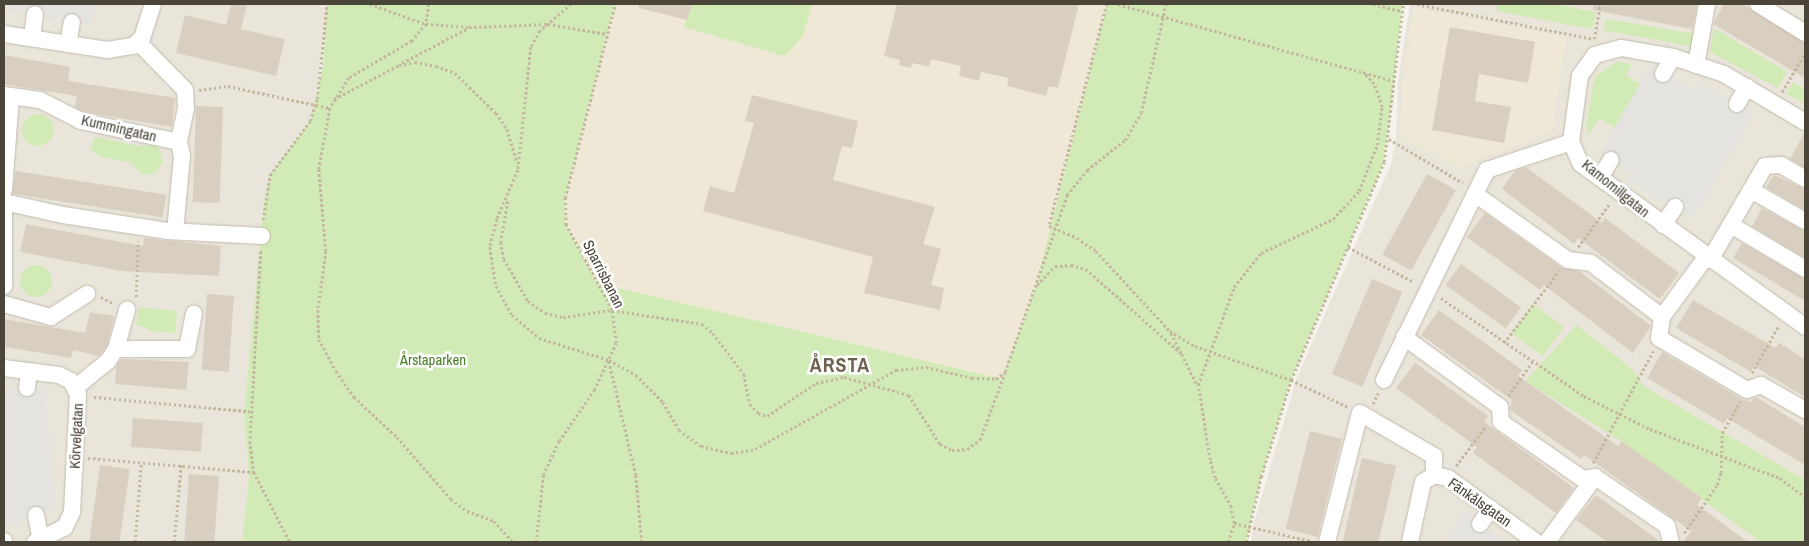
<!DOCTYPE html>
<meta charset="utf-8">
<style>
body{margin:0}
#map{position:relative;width:1809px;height:546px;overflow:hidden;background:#f6f3ec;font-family:"Archivo Narrow",sans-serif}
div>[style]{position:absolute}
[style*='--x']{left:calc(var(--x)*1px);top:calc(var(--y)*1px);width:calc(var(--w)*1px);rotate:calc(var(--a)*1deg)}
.residential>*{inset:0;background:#eae5da}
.education>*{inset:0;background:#efe8d6}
.green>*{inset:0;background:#d2eab5;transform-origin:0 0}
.round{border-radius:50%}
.parking>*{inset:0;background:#e5e3e0}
.building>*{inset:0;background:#d8cfc1;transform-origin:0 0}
.path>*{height:2.5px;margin-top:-1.25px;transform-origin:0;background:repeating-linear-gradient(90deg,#c4b79f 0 2.5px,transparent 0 5px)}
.roads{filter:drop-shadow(0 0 1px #c2bbae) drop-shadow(0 0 1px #c2bbae)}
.minor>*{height:16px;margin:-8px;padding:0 8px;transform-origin:8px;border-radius:8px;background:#fff}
span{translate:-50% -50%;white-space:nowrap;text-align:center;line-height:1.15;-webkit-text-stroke:5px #fff;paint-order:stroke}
.street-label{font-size:15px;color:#4b4439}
.park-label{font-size:15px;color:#4a7f2a}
.district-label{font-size:20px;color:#6e6250;font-weight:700;letter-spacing:1px}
.frame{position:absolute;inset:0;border:5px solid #4b4439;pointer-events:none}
</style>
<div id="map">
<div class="residential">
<i style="clip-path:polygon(4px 4px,327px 4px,317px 99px,310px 121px,293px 143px,262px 236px,244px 414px,249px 475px,242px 542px,4px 542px)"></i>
<i style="clip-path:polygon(1410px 4px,1805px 4px,1805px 542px,1251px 542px,1253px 525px,1297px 377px,1391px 164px,1396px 140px,1398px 81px)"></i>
</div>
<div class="education">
<i style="clip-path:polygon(615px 4px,1107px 4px,1035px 289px,1002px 379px,597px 283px,566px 225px,565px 198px)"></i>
<i style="clip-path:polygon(1414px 8px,1566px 37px,1552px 130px,1462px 167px,1401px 138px,1403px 81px)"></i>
</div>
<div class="green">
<i style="clip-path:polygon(327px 4px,615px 4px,565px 198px,566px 225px,597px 283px,1002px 379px,1035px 289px,1107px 4px,1403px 4px,1384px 162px,1291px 380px,1261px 477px,1246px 542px,242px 542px,249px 475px,244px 414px,264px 202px,270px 175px,310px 121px,323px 66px)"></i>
<i style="clip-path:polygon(692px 4px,812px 4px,803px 36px,785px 56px,684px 27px)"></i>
<i style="clip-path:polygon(1497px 4px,1554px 4px,1596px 12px,1592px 29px,1497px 11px)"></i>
<i style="clip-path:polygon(1606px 19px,1696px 34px,1694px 47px,1604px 30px)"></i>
<i style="clip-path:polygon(1714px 28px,1787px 72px,1778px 88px,1710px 52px)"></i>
<i style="clip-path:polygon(1618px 61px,1632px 65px,1626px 75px,1640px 84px,1615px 127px,1599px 119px,1588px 135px,1586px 125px,1595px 76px)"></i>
<i style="clip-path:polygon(1793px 82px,1805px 89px,1805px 104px,1787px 94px)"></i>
<i class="round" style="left:22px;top:114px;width:32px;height:32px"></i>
<i style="clip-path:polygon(95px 137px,138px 146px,154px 145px,160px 150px,163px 162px,156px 173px,143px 175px,129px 162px,101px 157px,90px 149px)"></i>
<i class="round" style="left:20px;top:265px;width:32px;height:32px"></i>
<i style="left:1533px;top:304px;width:39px;height:36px;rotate:37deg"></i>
<i style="clip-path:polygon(139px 307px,177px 311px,175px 333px,151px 331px,136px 324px)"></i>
<i style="clip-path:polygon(1577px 325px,1632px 369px,1645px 387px,1805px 480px,1805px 542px,1761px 542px,1621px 441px,1525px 381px)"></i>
</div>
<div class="parking">
<i style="clip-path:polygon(4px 4px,96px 4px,91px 26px,4px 8px)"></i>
<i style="clip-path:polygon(1650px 67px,1693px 91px,1699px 82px,1753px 114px,1693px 218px,1628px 180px,1632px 173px,1600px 154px)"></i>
<i style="clip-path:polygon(4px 388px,46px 389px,54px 505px,4px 529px)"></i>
<i style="clip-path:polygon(1464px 513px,1505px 542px,1443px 542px)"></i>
</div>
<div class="building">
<i style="clip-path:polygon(231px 4px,247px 4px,241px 29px,285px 39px,276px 76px,176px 53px,185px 15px,226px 25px)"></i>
<i style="clip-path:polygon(639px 4px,692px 4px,687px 20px,639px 8px)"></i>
<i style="clip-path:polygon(897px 4px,1079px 4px,1058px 88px,1049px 86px,1046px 96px,1007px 86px,1009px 78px,981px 72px,979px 81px,959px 76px,961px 66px,931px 59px,929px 67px,912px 63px,911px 68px,899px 65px,900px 60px,884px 56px)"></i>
<i style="clip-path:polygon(1593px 4px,1697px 4px,1692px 29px,1593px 10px)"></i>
<i style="clip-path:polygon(1724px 4px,1743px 4px,1805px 43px,1805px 78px,1713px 24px)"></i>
<i style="clip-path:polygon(1450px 27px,1535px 42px,1528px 83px,1479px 74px,1475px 101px,1511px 107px,1504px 143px,1432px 130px)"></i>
<i style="clip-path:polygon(4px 55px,70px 67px,68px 81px,175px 98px,172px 127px,84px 112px,75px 107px,77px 96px,4px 84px)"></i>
<i style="clip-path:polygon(752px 95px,858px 121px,852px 148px,842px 146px,833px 180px,935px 207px,923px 244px,941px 249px,931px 285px,944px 288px,940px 310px,864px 293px,873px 257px,703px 211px,710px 186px,734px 193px,754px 123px,745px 121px)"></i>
<i style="left:196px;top:106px;width:27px;height:96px;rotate:2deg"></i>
<i style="clip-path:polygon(1805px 132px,1805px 168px,1790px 159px)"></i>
<i style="clip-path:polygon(1526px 167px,1602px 223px,1605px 218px,1679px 273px,1660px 299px,1578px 238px,1574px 244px,1502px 189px,1515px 171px)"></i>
<i style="left:16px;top:171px;width:152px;height:23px;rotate:9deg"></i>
<i style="left:1427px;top:174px;width:33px;height:92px;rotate:29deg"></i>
<i style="clip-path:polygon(1774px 175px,1805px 189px,1805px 210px,1766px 187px)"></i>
<i style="clip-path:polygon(1762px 208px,1805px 231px,1805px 258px,1752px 226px)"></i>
<i style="clip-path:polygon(1485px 213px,1562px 268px,1579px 271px,1651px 326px,1633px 353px,1544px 285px,1540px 290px,1467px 237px)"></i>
<i style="clip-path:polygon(26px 224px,143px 246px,144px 238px,221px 246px,219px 276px,121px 271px,20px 252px)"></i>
<i style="clip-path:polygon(1742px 243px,1805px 279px,1805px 301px,1733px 258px)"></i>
<i style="left:1461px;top:264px;width:74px;height:26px;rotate:36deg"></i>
<i style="left:1372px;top:279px;width:33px;height:103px;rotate:23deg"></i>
<i style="left:207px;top:294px;width:27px;height:76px;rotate:4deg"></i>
<i style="clip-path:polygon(1693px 300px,1776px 348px,1779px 343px,1805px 359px,1805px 397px,1754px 366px,1751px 372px,1676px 328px)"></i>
<i style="clip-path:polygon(1439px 310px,1522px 370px,1518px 376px,1618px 446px,1621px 441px,1702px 498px,1697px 505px,1748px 542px,1683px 542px,1691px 531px,1584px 455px,1581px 459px,1510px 410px,1512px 400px,1421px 335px)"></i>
<i style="clip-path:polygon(90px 312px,114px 316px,107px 345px,99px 356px,73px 350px,71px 358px,4px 347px,4px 319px,85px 333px)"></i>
<i style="clip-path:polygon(1662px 352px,1742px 399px,1750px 402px,1756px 397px,1805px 427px,1805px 465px,1727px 418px,1724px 424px,1647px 378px)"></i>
<i style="clip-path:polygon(121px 359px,189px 362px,186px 390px,115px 384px,116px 367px)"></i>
<i style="clip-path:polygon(1415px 363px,1488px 416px,1484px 422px,1574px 488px,1556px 513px,1473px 453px,1477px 447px,1396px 388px)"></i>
<i style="left:133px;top:418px;width:70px;height:29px;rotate:4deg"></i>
<i style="left:1310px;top:431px;width:33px;height:101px;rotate:14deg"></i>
<i style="left:1362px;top:458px;width:35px;height:87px;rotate:13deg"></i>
<i style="left:100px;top:465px;width:30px;height:78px;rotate:8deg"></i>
<i style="left:189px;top:474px;width:30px;height:68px;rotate:4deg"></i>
<i style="clip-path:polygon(1596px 495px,1661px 542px,1608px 542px,1576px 520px)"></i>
</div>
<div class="path">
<i style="--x:370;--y:4;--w:59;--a:19.7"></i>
<i style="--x:426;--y:24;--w:43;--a:4"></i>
<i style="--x:469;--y:27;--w:79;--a:-2.2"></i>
<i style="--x:548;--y:24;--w:60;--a:9.6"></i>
<i style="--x:429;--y:4;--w:20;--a:99"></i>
<i style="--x:426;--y:24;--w:22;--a:129"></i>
<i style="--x:412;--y:41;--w:73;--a:149.6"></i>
<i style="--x:349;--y:78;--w:36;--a:122"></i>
<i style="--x:330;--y:108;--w:62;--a:100.2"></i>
<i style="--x:319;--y:169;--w:82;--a:85.1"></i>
<i style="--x:326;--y:251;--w:60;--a:97.7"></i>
<i style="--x:318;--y:310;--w:29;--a:88"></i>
<i style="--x:319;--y:339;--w:36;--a:62"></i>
<i style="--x:336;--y:371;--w:32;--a:55"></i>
<i style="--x:354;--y:397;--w:59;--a:42.9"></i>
<i style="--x:397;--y:437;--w:82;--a:48.9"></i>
<i style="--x:451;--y:499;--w:20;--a:37"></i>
<i style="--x:467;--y:511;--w:29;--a:20"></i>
<i style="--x:494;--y:521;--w:28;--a:48"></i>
<i style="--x:571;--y:4;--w:41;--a:138.9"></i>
<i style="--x:540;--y:31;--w:18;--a:119"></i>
<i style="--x:531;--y:47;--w:124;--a:96"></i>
<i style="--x:518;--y:170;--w:53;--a:113.2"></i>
<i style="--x:497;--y:219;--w:29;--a:104"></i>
<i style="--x:490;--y:247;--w:39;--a:81"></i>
<i style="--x:496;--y:286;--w:33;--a:61"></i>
<i style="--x:512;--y:315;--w:35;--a:40"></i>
<i style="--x:539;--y:338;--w:73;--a:17.4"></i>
<i style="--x:609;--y:360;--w:31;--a:29"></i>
<i style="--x:636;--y:375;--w:38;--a:45"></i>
<i style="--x:663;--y:402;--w:32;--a:60"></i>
<i style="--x:679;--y:430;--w:27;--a:36"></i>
<i style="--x:701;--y:446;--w:31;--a:13"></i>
<i style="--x:731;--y:453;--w:24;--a:-9"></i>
<i style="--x:755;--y:449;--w:162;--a:-29.3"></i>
<i style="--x:896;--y:370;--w:30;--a:-6"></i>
<i style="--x:926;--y:367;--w:47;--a:13.4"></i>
<i style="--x:972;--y:378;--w:24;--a:2"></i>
<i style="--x:996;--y:379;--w:11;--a:-38"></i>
<i style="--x:1005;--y:372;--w:188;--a:-70.7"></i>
<i style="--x:1067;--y:195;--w:32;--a:-51"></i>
<i style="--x:1087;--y:170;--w:48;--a:-38.3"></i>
<i style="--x:1125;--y:140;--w:31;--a:-59"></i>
<i style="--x:1141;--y:113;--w:112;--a:-77.1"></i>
<i style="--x:1107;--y:4;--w:229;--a:104.6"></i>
<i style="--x:1049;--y:226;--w:30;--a:23"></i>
<i style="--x:1077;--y:238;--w:23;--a:34"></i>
<i style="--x:1096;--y:251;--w:109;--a:47.2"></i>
<i style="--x:1170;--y:331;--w:29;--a:31"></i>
<i style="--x:1195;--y:346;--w:102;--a:19.5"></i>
<i style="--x:1291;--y:380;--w:63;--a:25.3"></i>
<i style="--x:1118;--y:4;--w:283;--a:15.6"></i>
<i style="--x:1373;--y:4;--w:29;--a:14"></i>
<i style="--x:1417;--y:4;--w:180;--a:11.2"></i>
<i style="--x:1594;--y:39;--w:36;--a:-80"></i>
<i style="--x:402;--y:63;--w:75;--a:-27.9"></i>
<i style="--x:199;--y:90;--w:29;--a:-8"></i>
<i style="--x:228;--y:86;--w:104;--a:12.2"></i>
<i style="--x:1782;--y:92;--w:45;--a:-59.5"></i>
<i style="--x:334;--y:99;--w:73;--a:-27.6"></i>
<i style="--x:399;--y:65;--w:16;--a:-11"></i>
<i style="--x:415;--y:62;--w:21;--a:11"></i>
<i style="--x:436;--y:66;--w:20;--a:20"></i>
<i style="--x:455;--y:73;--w:57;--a:44.3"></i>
<i style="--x:496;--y:113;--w:19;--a:55"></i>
<i style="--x:507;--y:129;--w:34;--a:73"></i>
<i style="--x:1389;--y:139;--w:86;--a:30.7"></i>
<i style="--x:508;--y:201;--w:42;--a:99.7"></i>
<i style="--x:501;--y:242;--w:17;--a:80"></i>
<i style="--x:504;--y:259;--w:48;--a:60.3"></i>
<i style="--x:528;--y:301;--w:21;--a:35"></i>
<i style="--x:545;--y:313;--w:18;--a:13"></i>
<i style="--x:563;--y:317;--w:49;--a:-8.1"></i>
<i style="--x:612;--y:310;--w:91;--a:8.8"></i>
<i style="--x:702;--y:324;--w:14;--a:39"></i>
<i style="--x:713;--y:333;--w:51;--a:52.9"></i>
<i style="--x:744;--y:374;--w:31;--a:79"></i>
<i style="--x:750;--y:404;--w:12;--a:48"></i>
<i style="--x:758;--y:413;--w:9;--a:18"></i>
<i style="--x:767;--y:416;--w:59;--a:-34"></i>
<i style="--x:816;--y:383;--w:29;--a:-12"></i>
<i style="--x:844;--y:377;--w:67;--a:15.5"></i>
<i style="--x:909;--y:395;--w:58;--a:57.7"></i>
<i style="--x:940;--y:444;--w:13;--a:27"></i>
<i style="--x:952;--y:450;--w:15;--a:-4"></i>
<i style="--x:967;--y:449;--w:16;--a:-35"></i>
<i style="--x:980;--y:440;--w:72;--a:-69.8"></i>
<i style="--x:263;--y:220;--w:46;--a:-81.2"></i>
<i style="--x:270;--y:175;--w:67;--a:-53.5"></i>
<i style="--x:310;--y:121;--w:23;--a:-72"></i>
<i style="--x:317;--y:99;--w:96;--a:-84"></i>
<i style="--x:1348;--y:247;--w:75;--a:27.9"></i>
<i style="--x:1578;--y:247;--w:54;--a:-54"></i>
<i style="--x:261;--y:251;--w:190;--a:93.3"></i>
<i style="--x:250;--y:441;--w:31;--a:83"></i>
<i style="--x:254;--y:472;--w:79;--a:62.8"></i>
<i style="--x:1037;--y:285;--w:26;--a:-47"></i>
<i style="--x:1055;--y:266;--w:16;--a:-4"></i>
<i style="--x:1071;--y:265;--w:16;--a:15"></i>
<i style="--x:1086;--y:269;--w:128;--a:41.5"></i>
<i style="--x:1182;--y:354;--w:34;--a:64"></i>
<i style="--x:101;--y:297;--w:15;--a:28"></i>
<i style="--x:136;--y:297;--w:56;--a:-88"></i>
<i style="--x:1441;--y:298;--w:173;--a:34.4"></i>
<i style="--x:1584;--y:396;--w:74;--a:26.6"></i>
<i style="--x:1650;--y:429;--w:139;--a:20.7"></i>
<i style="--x:1780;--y:478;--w:31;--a:37"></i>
<i style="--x:1171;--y:333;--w:22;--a:63"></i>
<i style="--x:1504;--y:343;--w:91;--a:-52.6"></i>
<i style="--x:609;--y:361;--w:117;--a:76.7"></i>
<i style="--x:636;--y:475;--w:67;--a:84.9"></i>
<i style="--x:1752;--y:373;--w:55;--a:-60.6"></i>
<i style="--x:1508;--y:396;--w:42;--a:-54.8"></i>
<i style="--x:94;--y:397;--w:156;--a:5.2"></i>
<i style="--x:1373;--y:404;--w:12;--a:-66"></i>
<i style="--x:88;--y:458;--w:167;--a:4.8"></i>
<i style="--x:1593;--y:463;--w:127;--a:-61.8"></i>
<i style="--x:1456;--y:466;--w:50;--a:-53.1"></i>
<i style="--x:1234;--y:523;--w:79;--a:13.2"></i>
<i style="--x:1684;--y:533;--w:58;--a:-55.5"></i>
<i style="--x:1717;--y:485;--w:13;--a:-72"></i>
<i style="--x:1721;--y:473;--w:40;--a:-88.6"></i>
<i style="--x:1722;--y:433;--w:36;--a:-60"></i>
<i style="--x:135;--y:542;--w:80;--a:-85.7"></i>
<i style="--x:174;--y:542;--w:78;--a:-84.9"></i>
<i style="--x:536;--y:542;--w:67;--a:-84"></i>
<i style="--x:543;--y:475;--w:38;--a:-65"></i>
<i style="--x:559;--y:441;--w:62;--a:-55.5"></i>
<i style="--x:594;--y:390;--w:52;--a:-64.9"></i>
<i style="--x:616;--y:343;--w:33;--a:-97"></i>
<i style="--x:612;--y:310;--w:97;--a:-118.4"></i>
<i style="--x:566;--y:225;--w:27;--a:-92"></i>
<i style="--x:565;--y:198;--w:200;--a:-75.5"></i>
<i style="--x:1228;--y:542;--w:20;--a:-72"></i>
<i style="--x:1234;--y:523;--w:16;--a:-101"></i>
<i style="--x:1231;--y:507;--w:33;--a:-119"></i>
<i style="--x:1215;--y:478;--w:19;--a:-106"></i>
<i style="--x:1210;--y:460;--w:76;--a:-99.1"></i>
<i style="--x:1198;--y:385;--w:104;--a:-69.8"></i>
<i style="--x:1234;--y:287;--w:43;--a:-51.5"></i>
<i style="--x:1261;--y:253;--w:80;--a:-25.3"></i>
<i style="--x:1333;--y:219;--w:38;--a:-47"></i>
<i style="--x:1359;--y:191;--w:49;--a:-68.6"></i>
<i style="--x:1377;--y:145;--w:38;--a:-83"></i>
<i style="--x:1382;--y:107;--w:24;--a:-109"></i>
<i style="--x:1374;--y:84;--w:16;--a:-133"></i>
<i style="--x:1246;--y:542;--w:67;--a:-77"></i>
<i style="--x:1261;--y:477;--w:102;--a:-72.8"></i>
<i style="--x:1291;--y:380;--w:237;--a:-66.9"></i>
<i style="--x:1384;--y:162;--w:159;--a:-83.1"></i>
</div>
<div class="roads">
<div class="minor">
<i style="--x:1758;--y:4;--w:55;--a:31.7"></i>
<i style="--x:4;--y:34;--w:104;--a:8.8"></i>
<i style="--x:107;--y:50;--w:26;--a:-9"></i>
<i style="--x:133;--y:46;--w:12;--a:-42"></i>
<i style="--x:142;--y:38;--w:36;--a:-72"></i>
<i style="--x:32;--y:38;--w:24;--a:-83"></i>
<i style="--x:138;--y:42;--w:67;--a:45.6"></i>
<i style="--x:185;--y:90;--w:18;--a:87"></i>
<i style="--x:186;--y:108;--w:35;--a:102"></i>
<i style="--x:68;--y:44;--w:22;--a:-80"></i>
<i style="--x:1696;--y:65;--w:62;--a:-79.8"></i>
<i style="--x:1663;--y:74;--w:20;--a:-60"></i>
<i style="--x:4;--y:95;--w:36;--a:8"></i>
<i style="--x:40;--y:100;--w:46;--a:27.1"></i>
<i style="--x:81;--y:121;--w:100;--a:12.1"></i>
<i style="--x:179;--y:142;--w:14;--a:78"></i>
<i style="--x:182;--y:156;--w:75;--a:95.3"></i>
<i style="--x:1737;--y:104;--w:20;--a:-60"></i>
<i style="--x:1805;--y:122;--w:94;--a:-149.3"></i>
<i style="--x:1724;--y:74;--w:54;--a:-161.6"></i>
<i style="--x:1673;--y:57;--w:53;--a:-170.2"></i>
<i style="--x:1621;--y:48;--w:27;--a:165"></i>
<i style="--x:1595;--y:55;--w:26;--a:126"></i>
<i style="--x:1580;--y:76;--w:67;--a:97.8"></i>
<i style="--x:1571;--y:142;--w:24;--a:66"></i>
<i style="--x:1581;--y:164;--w:277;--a:36"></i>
<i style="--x:1600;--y:178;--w:21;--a:-59"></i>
<i style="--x:4;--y:190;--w:93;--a:-85.7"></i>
<i style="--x:1751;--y:190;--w:62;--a:29.9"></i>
<i style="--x:1475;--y:194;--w:114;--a:35.4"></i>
<i style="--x:1568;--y:260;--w:23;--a:7"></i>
<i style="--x:1591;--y:263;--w:89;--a:37.3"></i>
<i style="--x:1662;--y:317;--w:21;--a:98"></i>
<i style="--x:1659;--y:338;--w:102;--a:30.6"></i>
<i style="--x:1747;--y:390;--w:15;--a:-20"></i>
<i style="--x:1761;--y:385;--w:51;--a:29.6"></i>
<i style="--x:4;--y:200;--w:86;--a:90"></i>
<i style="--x:4;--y:202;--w:60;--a:12.4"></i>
<i style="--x:63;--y:215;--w:105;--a:8.7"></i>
<i style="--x:167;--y:231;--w:95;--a:3"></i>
<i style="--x:1663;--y:225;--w:22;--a:-56"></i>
<i style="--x:1731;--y:225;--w:86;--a:30.7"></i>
<i style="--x:1710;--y:260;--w:109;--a:-59.7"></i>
<i style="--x:1765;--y:166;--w:16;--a:-4"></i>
<i style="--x:1781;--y:165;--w:28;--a:30"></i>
<i style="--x:4;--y:304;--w:49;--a:15.5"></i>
<i style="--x:51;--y:317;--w:43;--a:-32.6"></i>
<i style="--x:1662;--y:317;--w:74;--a:-53.7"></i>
<i style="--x:1404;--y:337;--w:119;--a:36.1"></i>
<i style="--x:1500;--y:407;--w:15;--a:86"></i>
<i style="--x:1501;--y:422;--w:100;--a:34.8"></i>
<i style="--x:1583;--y:479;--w:12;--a:-9"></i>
<i style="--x:1595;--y:477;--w:87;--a:34.2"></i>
<i style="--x:1667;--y:526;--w:16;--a:76"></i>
<i style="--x:116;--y:349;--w:71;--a:0"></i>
<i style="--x:187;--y:349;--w:36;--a:-79"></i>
<i style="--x:4;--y:368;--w:55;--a:7.3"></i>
<i style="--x:59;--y:375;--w:13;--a:27"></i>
<i style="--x:71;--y:381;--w:15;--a:62"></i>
<i style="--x:78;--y:394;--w:118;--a:92.9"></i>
<i style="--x:72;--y:512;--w:17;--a:115"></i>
<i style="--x:65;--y:527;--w:34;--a:153"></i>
<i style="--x:1384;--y:380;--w:234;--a:-63.9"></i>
<i style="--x:1487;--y:170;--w:89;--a:-18.4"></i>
<i style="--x:27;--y:388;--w:17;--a:-83"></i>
<i style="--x:75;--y:388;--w:43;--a:-39.3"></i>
<i style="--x:108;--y:361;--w:14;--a:-56"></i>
<i style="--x:116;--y:349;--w:41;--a:-74.2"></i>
<i style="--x:36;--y:515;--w:25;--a:79"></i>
<i style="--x:1480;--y:524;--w:19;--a:-54"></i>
<i style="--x:4;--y:541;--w:1;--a:90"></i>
<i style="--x:1327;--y:542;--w:133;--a:-75.7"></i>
<i style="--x:1360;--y:413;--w:86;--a:30.2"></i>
<i style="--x:1434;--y:456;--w:19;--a:90"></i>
<i style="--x:1410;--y:542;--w:61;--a:-77.8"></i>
<i style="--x:1423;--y:482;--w:13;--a:-32"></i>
<i style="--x:1434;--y:475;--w:14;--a:12"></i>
<i style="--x:1448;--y:478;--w:109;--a:36"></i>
<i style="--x:1547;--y:542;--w:81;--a:-53.6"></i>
</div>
</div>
<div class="street-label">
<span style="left:119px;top:128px;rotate:13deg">Kummingatan</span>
<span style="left:1616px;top:188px;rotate:39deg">Kamomillgatan</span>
<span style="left:604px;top:274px;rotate:63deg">Sparrisbanan</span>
<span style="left:76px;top:436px;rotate:-87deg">Körvelgatan</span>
<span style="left:1480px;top:502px;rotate:35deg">Fänkålsgatan</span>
</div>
<div class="park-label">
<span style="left:433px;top:360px">Årstaparken</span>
</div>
<div class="district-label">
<span style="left:840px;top:364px">ÅRSTA</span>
</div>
<div class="frame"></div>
</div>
